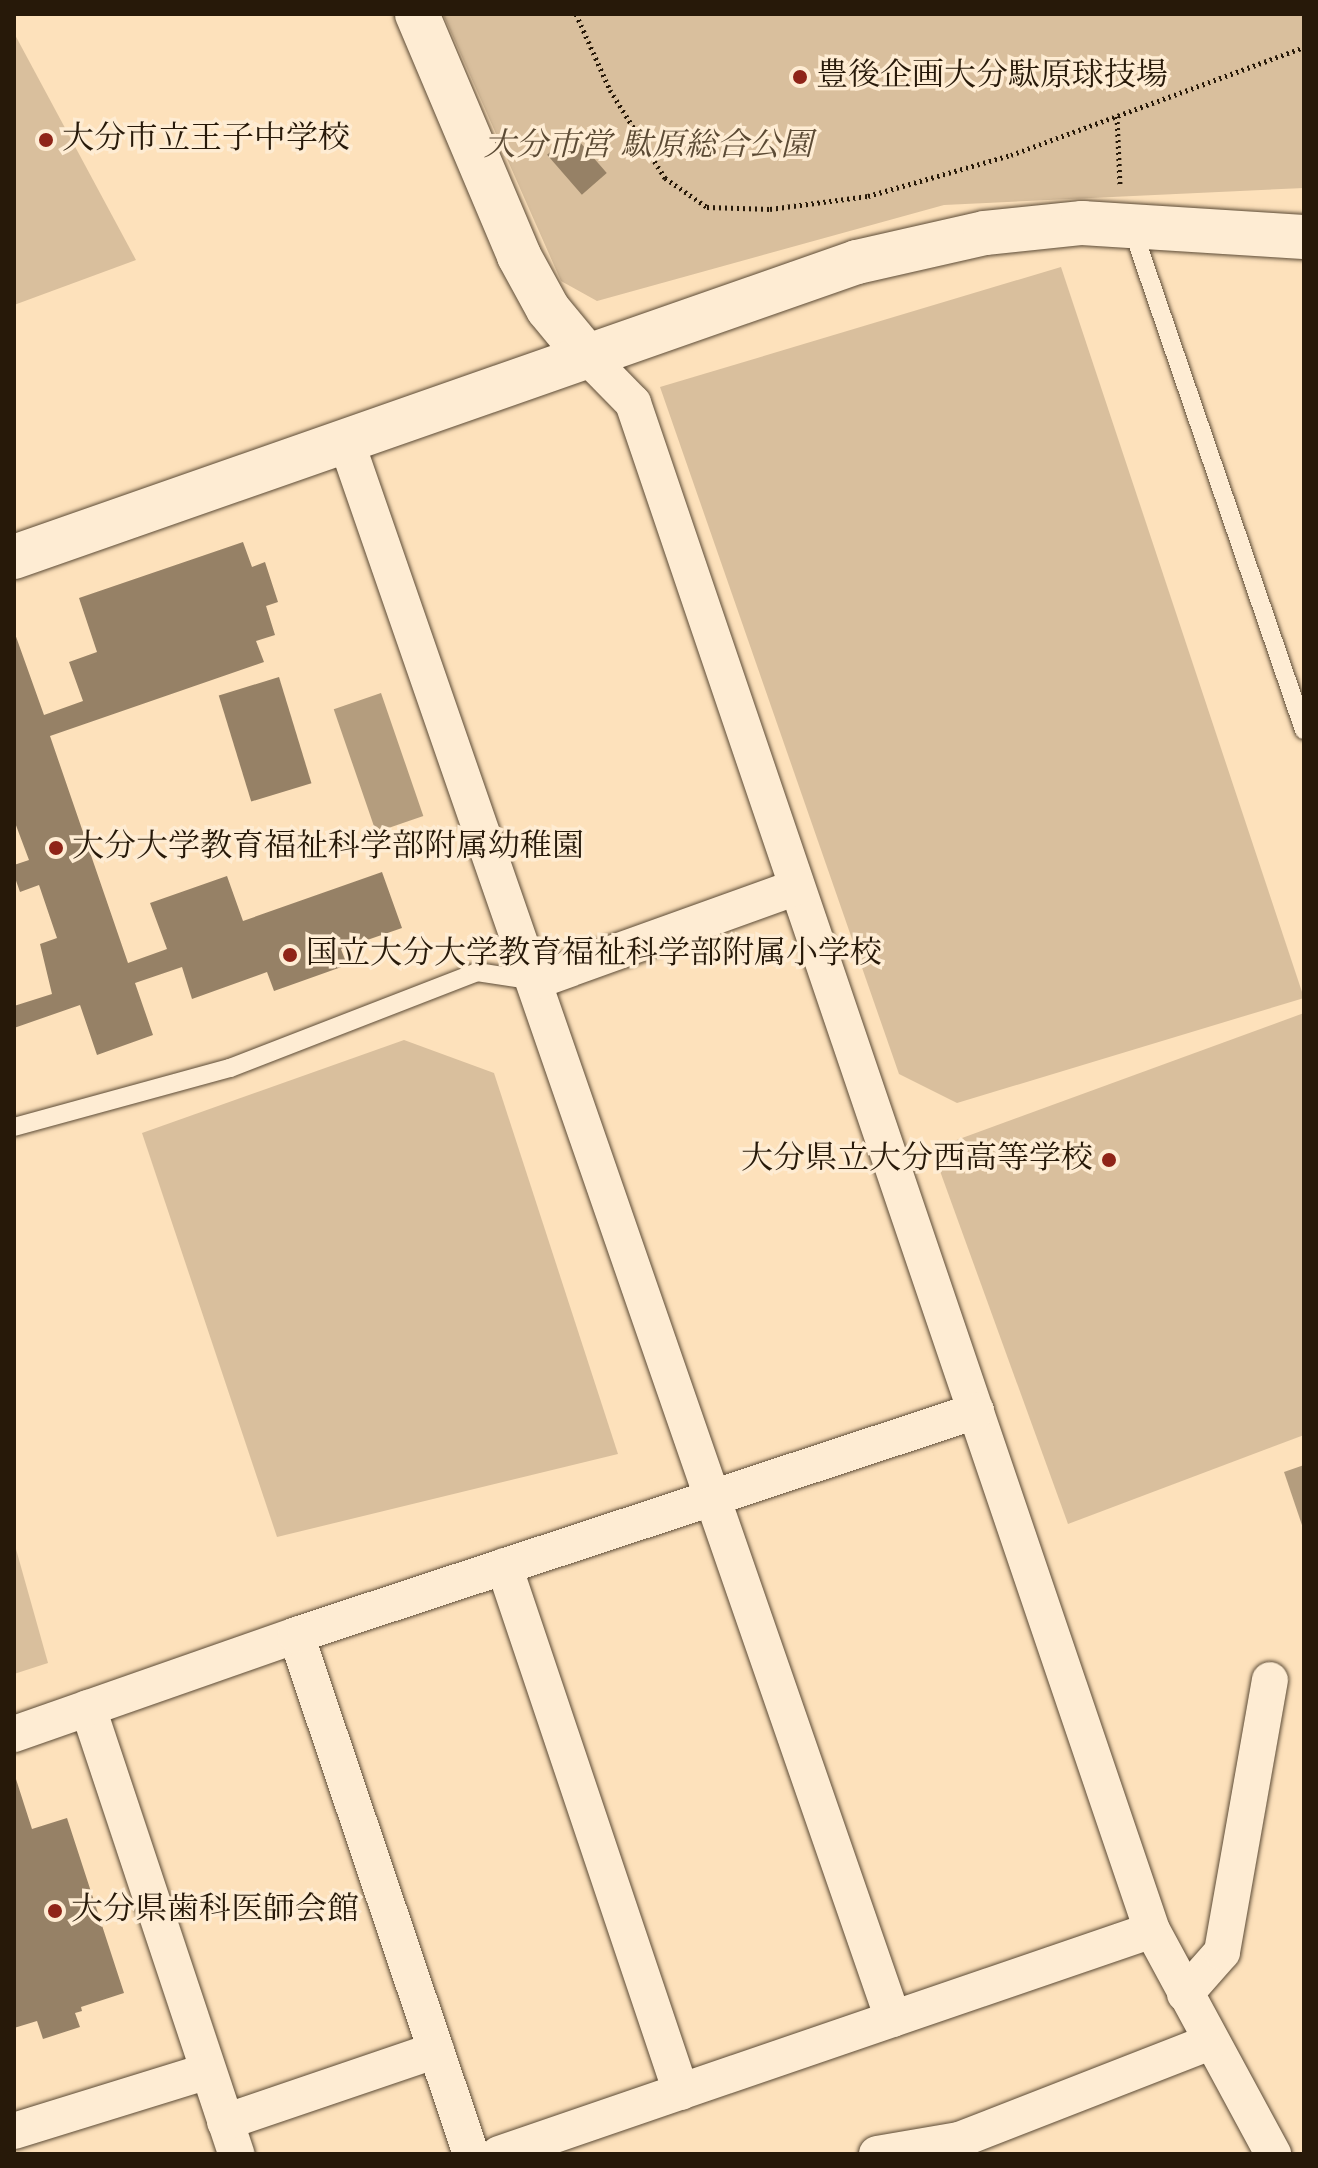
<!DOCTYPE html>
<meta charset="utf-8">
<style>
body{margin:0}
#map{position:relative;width:1318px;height:2168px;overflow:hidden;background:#fde1bb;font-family:"Old Standard TT","Noto Serif JP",serif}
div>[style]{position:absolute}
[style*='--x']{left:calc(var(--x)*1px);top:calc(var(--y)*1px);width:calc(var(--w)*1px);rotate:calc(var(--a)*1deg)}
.green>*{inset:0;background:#d9bf9d}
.water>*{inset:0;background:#b49d7e;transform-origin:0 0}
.building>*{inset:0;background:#968166;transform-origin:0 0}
.path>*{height:5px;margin-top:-2.5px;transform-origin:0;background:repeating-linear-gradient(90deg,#271909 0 2px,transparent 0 6px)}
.roads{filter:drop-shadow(0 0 2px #5c4b36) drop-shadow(0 0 2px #5c4b36)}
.lane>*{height:18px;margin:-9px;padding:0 9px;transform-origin:9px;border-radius:9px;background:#feecd3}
.street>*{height:36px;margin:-18px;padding:0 18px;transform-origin:18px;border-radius:18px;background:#feecd3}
.secondary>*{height:44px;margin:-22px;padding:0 22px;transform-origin:22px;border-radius:22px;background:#feecd3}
.dots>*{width:22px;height:22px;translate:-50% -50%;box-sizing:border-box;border:4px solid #feecd3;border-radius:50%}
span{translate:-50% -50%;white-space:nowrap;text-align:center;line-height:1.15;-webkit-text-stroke:7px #feecd3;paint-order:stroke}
.poi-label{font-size:32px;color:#271909}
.left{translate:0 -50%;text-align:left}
.right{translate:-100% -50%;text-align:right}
.park-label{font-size:32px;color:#5c4b35;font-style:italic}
.frame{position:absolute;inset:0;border:16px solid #271909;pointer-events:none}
</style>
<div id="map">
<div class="green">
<i style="clip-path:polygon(443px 14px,1304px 14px,1304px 188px,944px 205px,597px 301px,561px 281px)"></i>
<i style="clip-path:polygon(14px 33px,136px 260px,14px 305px)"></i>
<i style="clip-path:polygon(1061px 267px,1304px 998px,957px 1103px,899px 1074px,660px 387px)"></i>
<i style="clip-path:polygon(1304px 1013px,1304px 1435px,1068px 1524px,932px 1149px)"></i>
<i style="clip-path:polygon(404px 1040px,494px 1073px,618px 1454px,277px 1537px,142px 1133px)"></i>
<i style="clip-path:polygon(14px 1542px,48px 1663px,14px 1674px)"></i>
</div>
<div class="water">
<i style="left:381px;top:693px;width:130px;height:50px;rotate:71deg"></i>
<i style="clip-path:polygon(1304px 1465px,1304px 1531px,1284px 1472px)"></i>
</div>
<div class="building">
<i style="left:572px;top:133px;width:53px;height:33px;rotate:49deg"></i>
<i style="clip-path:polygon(243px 542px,252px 567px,265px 562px,278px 602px,266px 606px,275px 635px,256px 641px,264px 662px,50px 736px,128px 963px,167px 949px,150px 903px,227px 876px,243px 921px,382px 872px,402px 928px,341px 949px,347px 965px,274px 991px,267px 972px,192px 999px,182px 967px,135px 983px,153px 1035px,97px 1055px,80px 1005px,14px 1028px,14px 1006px,52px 994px,40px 944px,57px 938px,39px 885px,20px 892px,14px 875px,14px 865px,29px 860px,14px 820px,14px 631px,44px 715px,83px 701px,69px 662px,97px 652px,79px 598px)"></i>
<i style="left:279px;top:677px;width:111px;height:63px;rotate:73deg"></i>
<i style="clip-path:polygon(15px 1776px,32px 1829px,67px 1818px,124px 1993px,81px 2007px,82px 2011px,75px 2013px,80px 2027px,43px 2039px,37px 2021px,14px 2028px)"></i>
</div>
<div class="path">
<i style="--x:576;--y:14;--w:83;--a:65.9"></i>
<i style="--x:610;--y:90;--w:104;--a:58"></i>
<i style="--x:665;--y:178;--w:51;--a:34.6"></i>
<i style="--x:707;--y:207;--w:63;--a:1.8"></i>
<i style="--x:770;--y:209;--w:99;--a:-7.6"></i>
<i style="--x:868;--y:196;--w:149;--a:-16"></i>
<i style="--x:1011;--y:155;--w:312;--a:-20.2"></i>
<i style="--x:1117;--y:116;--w:68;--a:87.5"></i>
</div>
<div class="roads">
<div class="lane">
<i style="--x:1131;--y:225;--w:534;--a:71.09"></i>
<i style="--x:14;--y:1127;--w:224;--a:-15.3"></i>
<i style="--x:230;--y:1068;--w:265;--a:-21.2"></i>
<i style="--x:477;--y:972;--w:60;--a:8.7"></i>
</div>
<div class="street">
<i style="--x:586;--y:355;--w:67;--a:45.6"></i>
<i style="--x:633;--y:403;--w:1613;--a:71.23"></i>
<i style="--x:1152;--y:1930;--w:255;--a:61.6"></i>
<i style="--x:346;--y:441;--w:1670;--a:70.88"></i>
<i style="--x:536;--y:981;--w:277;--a:-19.8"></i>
<i style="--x:504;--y:1566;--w:555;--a:71.4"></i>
<i style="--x:296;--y:1635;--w:548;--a:71.37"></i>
<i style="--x:88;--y:1708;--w:470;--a:71.6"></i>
<i style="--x:14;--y:1734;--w:299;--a:-19.3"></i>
<i style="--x:296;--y:1635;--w:716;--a:-18.23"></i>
<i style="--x:1185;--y:1994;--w:56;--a:-48.6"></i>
<i style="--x:1222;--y:1952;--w:276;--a:-80"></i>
<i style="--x:225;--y:2122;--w:223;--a:-18.8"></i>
<i style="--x:14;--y:2131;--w:203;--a:-17.2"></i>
<i style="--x:499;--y:2154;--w:690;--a:-18.93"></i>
<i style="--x:877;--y:2154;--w:83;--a:-9.7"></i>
<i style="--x:959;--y:2140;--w:269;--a:-21.3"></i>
</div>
<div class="secondary">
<i style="--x:417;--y:14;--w:263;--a:67.1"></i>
<i style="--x:519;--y:256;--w:60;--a:61.3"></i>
<i style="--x:548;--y:309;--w:60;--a:50.4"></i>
<i style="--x:14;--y:557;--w:893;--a:-19.29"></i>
<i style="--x:857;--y:262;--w:131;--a:-12.8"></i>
<i style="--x:985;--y:233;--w:98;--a:-5.9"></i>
<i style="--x:1082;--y:223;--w:222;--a:3.6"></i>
</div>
</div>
<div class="dots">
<i style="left:800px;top:77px;background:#8f2418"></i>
<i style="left:46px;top:140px;background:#8f2418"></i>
<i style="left:56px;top:848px;background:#8f2418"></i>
<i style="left:290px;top:955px;background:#8f2418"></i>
<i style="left:1109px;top:1160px;background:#8f2418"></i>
<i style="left:55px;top:1911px;background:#8f2418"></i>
</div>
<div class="poi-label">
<span class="left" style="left:816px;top:77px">豊後企画大分駄原球技場</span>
<span class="left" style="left:62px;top:140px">大分市立王子中学校</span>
<span class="left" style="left:72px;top:848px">大分大学教育福祉科学部附属幼稚園</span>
<span class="left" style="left:306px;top:955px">国立大分大学教育福祉科学部附属小学校</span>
<span class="right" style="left:1093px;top:1160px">大分県立大分西高等学校</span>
<span class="left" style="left:71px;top:1911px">大分県歯科医師会館</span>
</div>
<div class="park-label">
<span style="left:648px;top:147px">大分市営 駄原総合公園</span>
</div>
<div class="frame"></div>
</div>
